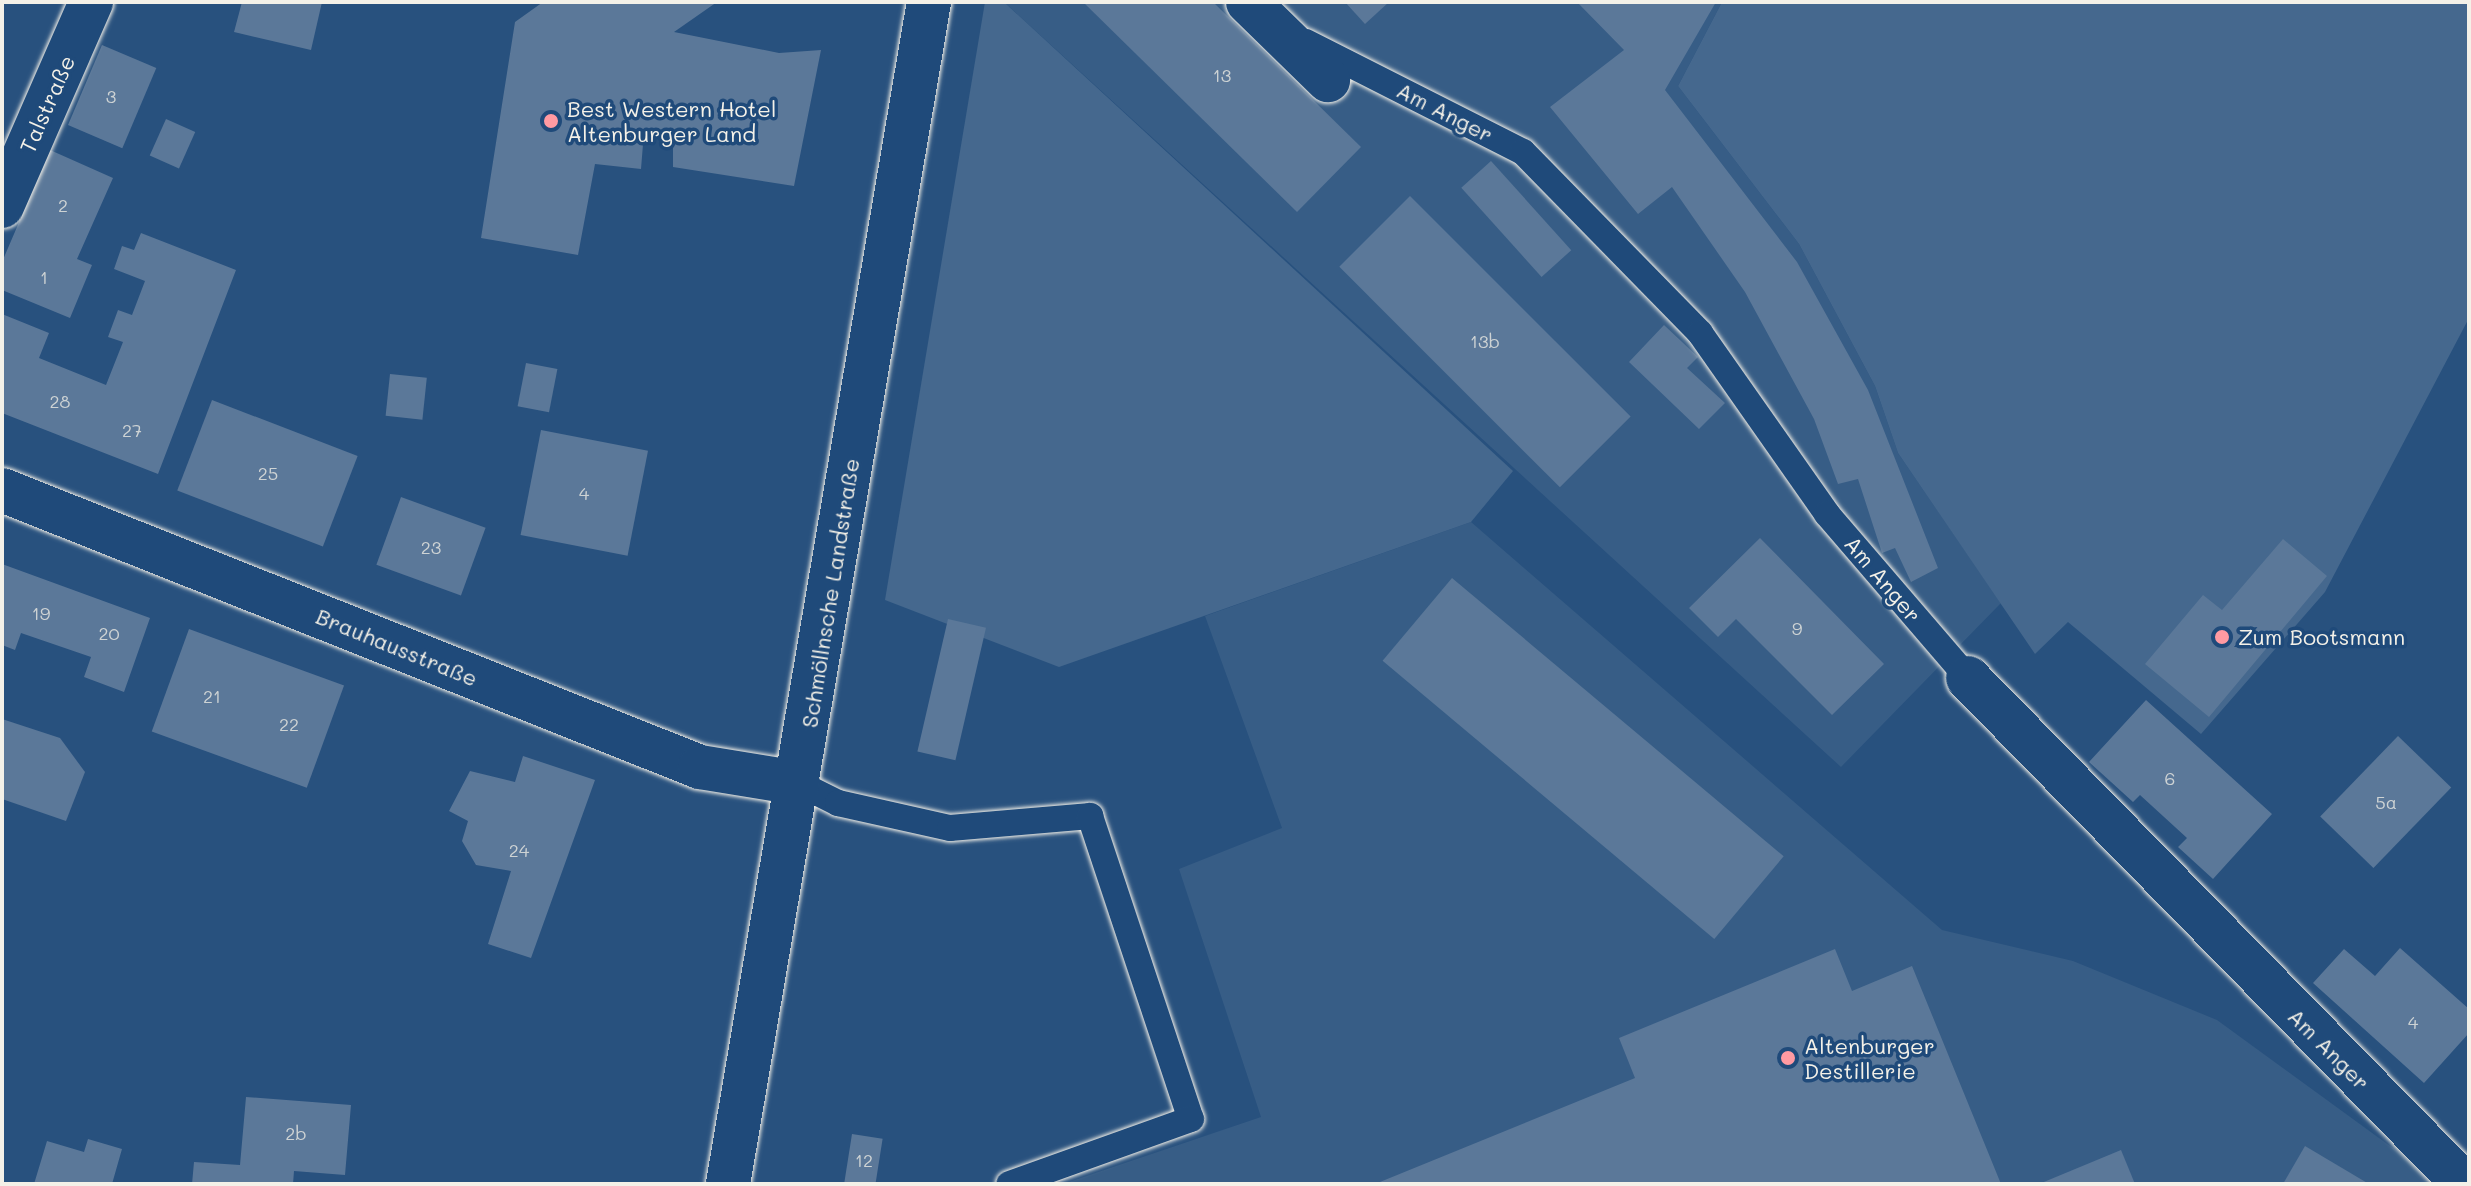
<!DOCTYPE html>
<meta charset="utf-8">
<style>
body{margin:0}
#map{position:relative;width:2471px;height:1186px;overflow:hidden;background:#28517e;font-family:Mali,sans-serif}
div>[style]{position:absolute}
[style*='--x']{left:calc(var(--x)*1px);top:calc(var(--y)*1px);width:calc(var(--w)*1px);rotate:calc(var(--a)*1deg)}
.built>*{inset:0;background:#375d86}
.green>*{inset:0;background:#45688e}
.building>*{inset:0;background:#5b7899;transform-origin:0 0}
.roads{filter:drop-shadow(0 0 2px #f4f1e8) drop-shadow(0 0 2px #f4f1e8)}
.service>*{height:26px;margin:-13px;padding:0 13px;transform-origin:13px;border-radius:13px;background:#1f4a7a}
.minor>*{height:44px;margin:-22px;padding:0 22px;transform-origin:22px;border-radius:22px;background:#1f4a7a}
.secondary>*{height:44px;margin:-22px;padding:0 22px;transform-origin:22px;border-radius:22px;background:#1f4a7a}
.dots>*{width:22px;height:22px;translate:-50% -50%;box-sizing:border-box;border:4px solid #1f4a7a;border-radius:50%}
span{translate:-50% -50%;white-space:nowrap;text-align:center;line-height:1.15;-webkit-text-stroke:7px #1f4a7a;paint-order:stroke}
.number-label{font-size:18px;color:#ced3d4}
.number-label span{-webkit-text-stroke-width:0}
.street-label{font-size:22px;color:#f4f1e8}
.poi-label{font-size:22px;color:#f4f1e8}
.left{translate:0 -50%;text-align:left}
.frame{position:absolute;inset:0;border:4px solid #f4f1e8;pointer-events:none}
</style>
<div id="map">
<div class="built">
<i style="clip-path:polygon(1004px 2px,1722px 2px,1678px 86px,1799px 244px,1875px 386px,1898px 453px,2001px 603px,1841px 767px)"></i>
<i style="clip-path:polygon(1471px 522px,1942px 930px,2073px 961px,2217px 1020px,2401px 1154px,2433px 1184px,1063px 1184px,1261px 1117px,1179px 869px,1282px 828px,1205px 616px)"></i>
</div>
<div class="green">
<i style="clip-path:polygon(985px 2px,1004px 2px,1513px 471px,1471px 522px,1059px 667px,885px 600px)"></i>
<i style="clip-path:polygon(1722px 2px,2469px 2px,2469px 318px,2325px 592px,2201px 734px,2068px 622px,2035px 654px,1898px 453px,1875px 386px,1799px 244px,1678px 86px)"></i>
</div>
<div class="building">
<i style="clip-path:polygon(242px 2px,322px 2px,311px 50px,234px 32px)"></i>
<i style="clip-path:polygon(543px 2px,717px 2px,674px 32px,779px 53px,821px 50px,794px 186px,673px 167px,673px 133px,644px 132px,641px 169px,595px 164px,578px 255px,481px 238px,515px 22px)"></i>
<i style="clip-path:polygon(1083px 2px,1213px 2px,1361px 147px,1297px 212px)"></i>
<i style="clip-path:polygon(1345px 2px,1389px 2px,1365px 24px)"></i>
<i style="clip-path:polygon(1577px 2px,1716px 2px,1665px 90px,1797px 262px,1868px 390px,1938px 568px,1911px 582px,1895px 548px,1882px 553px,1858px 479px,1838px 484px,1814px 419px,1745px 292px,1672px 187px,1638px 214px,1550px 107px,1624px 50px)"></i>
<i style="left:102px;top:45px;width:59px;height:87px;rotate:23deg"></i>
<i style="left:166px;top:119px;width:32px;height:40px;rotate:24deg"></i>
<i style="clip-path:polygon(50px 150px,113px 178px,77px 259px,92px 265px,70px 318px,2px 290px,2px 262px)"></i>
<i style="left:1491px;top:161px;width:120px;height:40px;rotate:48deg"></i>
<i style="left:1410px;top:196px;width:312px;height:100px;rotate:45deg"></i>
<i style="clip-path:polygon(141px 233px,236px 270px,158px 474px,2px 413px,2px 314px,49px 333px,39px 358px,106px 385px,123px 342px,108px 337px,118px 310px,132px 315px,145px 281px,114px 269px,122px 246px,134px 250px)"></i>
<i style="clip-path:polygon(1664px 325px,1698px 357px,1687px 368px,1725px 403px,1699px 429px,1629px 362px)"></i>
<i style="left:526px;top:363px;width:32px;height:44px;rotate:11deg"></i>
<i style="left:390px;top:374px;width:37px;height:42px;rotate:6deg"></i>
<i style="left:212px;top:400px;width:156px;height:97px;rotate:21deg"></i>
<i style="left:541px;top:430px;width:109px;height:107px;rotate:11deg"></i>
<i style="left:401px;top:497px;width:90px;height:72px;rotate:20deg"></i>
<i style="clip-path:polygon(1760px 538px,1884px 664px,1832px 715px,1736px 619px,1718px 637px,1689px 608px)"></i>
<i style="clip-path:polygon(2283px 539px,2327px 576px,2209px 717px,2145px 664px,2203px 595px,2222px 610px)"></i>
<i style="clip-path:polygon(2px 564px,150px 618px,124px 692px,84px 677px,91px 657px,21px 633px,15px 650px,2px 645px)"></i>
<i style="left:1452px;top:578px;width:433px;height:108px;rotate:40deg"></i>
<i style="left:948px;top:619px;width:39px;height:136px;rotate:13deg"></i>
<i style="left:189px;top:629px;width:165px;height:109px;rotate:20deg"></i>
<i style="clip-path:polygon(2146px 700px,2272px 814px,2213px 879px,2178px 847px,2187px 838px,2140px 795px,2133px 802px,2089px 762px)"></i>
<i style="clip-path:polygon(2px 719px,60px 738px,85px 772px,66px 821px,2px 799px)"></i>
<i style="left:2398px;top:736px;width:74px;height:112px;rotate:44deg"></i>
<i style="clip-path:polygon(523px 756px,595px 780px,531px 958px,488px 944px,511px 871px,476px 865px,462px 841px,468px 821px,449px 811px,470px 771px,515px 782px)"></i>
<i style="clip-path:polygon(2400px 948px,2469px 1009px,2469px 1033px,2424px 1083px,2313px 983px,2344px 949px,2375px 976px)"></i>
<i style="clip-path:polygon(1835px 949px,1852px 991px,1912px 966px,2001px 1184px,1375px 1184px,1635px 1078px,1619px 1038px)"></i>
<i style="clip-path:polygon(246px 1097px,351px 1105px,345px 1175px,294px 1171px,293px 1184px,192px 1184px,194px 1162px,240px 1165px)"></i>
<i style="left:852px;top:1134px;width:31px;height:49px;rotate:9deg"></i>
<i style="clip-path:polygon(88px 1139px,122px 1149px,112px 1184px,34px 1184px,47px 1141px,84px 1152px)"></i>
<i style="clip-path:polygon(2305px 1146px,2369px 1184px,2283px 1184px)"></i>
<i style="clip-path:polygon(2121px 1150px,2135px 1184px,2039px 1184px)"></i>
</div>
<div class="roads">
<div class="service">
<i style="--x:1306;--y:42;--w:243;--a:26.9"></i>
<i style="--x:1523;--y:152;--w:253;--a:45.6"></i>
<i style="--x:1700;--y:333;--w:221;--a:54.9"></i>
<i style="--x:1827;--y:514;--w:216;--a:49.3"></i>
<i style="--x:798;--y:783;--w:45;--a:26.6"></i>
<i style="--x:838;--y:803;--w:115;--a:12.6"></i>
<i style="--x:950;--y:828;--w:141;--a:-4.9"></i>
<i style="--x:1090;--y:816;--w:319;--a:71.6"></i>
<i style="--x:1191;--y:1119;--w:193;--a:160.3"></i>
</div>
<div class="minor">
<i style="--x:1248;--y:2;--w:112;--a:44.3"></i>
<i style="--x:2;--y:206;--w:223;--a:-66.4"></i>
<i style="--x:2;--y:490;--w:751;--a:21.65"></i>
<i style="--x:700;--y:767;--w:99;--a:9.3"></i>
<i style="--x:1968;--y:678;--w:709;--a:45.57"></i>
</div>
<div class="secondary">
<i style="--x:728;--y:1184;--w:1199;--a:-80.35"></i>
</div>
</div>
<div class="dots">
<i style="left:551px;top:121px;background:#ff9aa2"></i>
<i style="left:2222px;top:637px;background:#ff9aa2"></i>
<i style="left:1788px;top:1058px;background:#ff9aa2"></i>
</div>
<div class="number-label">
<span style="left:1222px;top:75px">13</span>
<span style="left:111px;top:96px">3</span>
<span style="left:63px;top:205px">2</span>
<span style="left:44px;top:277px">1</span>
<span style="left:1485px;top:341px">13b</span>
<span style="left:60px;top:401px">28</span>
<span style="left:132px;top:430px">27</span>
<span style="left:268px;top:473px">25</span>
<span style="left:584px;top:493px">4</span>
<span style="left:431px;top:547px">23</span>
<span style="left:41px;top:613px">19</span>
<span style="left:1797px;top:628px">9</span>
<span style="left:109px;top:633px">20</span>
<span style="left:212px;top:696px">21</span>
<span style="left:289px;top:724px">22</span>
<span style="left:2170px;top:778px">6</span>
<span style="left:2386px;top:802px">5a</span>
<span style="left:519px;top:850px">24</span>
<span style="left:2413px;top:1022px">4</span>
<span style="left:296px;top:1133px">2b</span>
<span style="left:864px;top:1160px">12</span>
</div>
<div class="street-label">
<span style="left:47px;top:104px;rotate:-66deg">Talstraße</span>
<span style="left:1445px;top:112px;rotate:27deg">Am Anger</span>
<span style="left:1883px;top:579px;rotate:50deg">Am Anger</span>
<span style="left:830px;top:593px;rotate:-81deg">Schmöllnsche Landstraße</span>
<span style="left:397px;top:647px;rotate:22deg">Brauhausstraße</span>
<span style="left:2329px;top:1049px;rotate:45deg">Am Anger</span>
</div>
<div class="poi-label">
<span class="left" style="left:567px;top:121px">Best Western Hotel<br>Altenburger Land</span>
<span class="left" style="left:2238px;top:637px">Zum Bootsmann</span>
<span class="left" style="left:1804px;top:1058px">Altenburger<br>Destillerie</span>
</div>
<div class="frame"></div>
</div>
